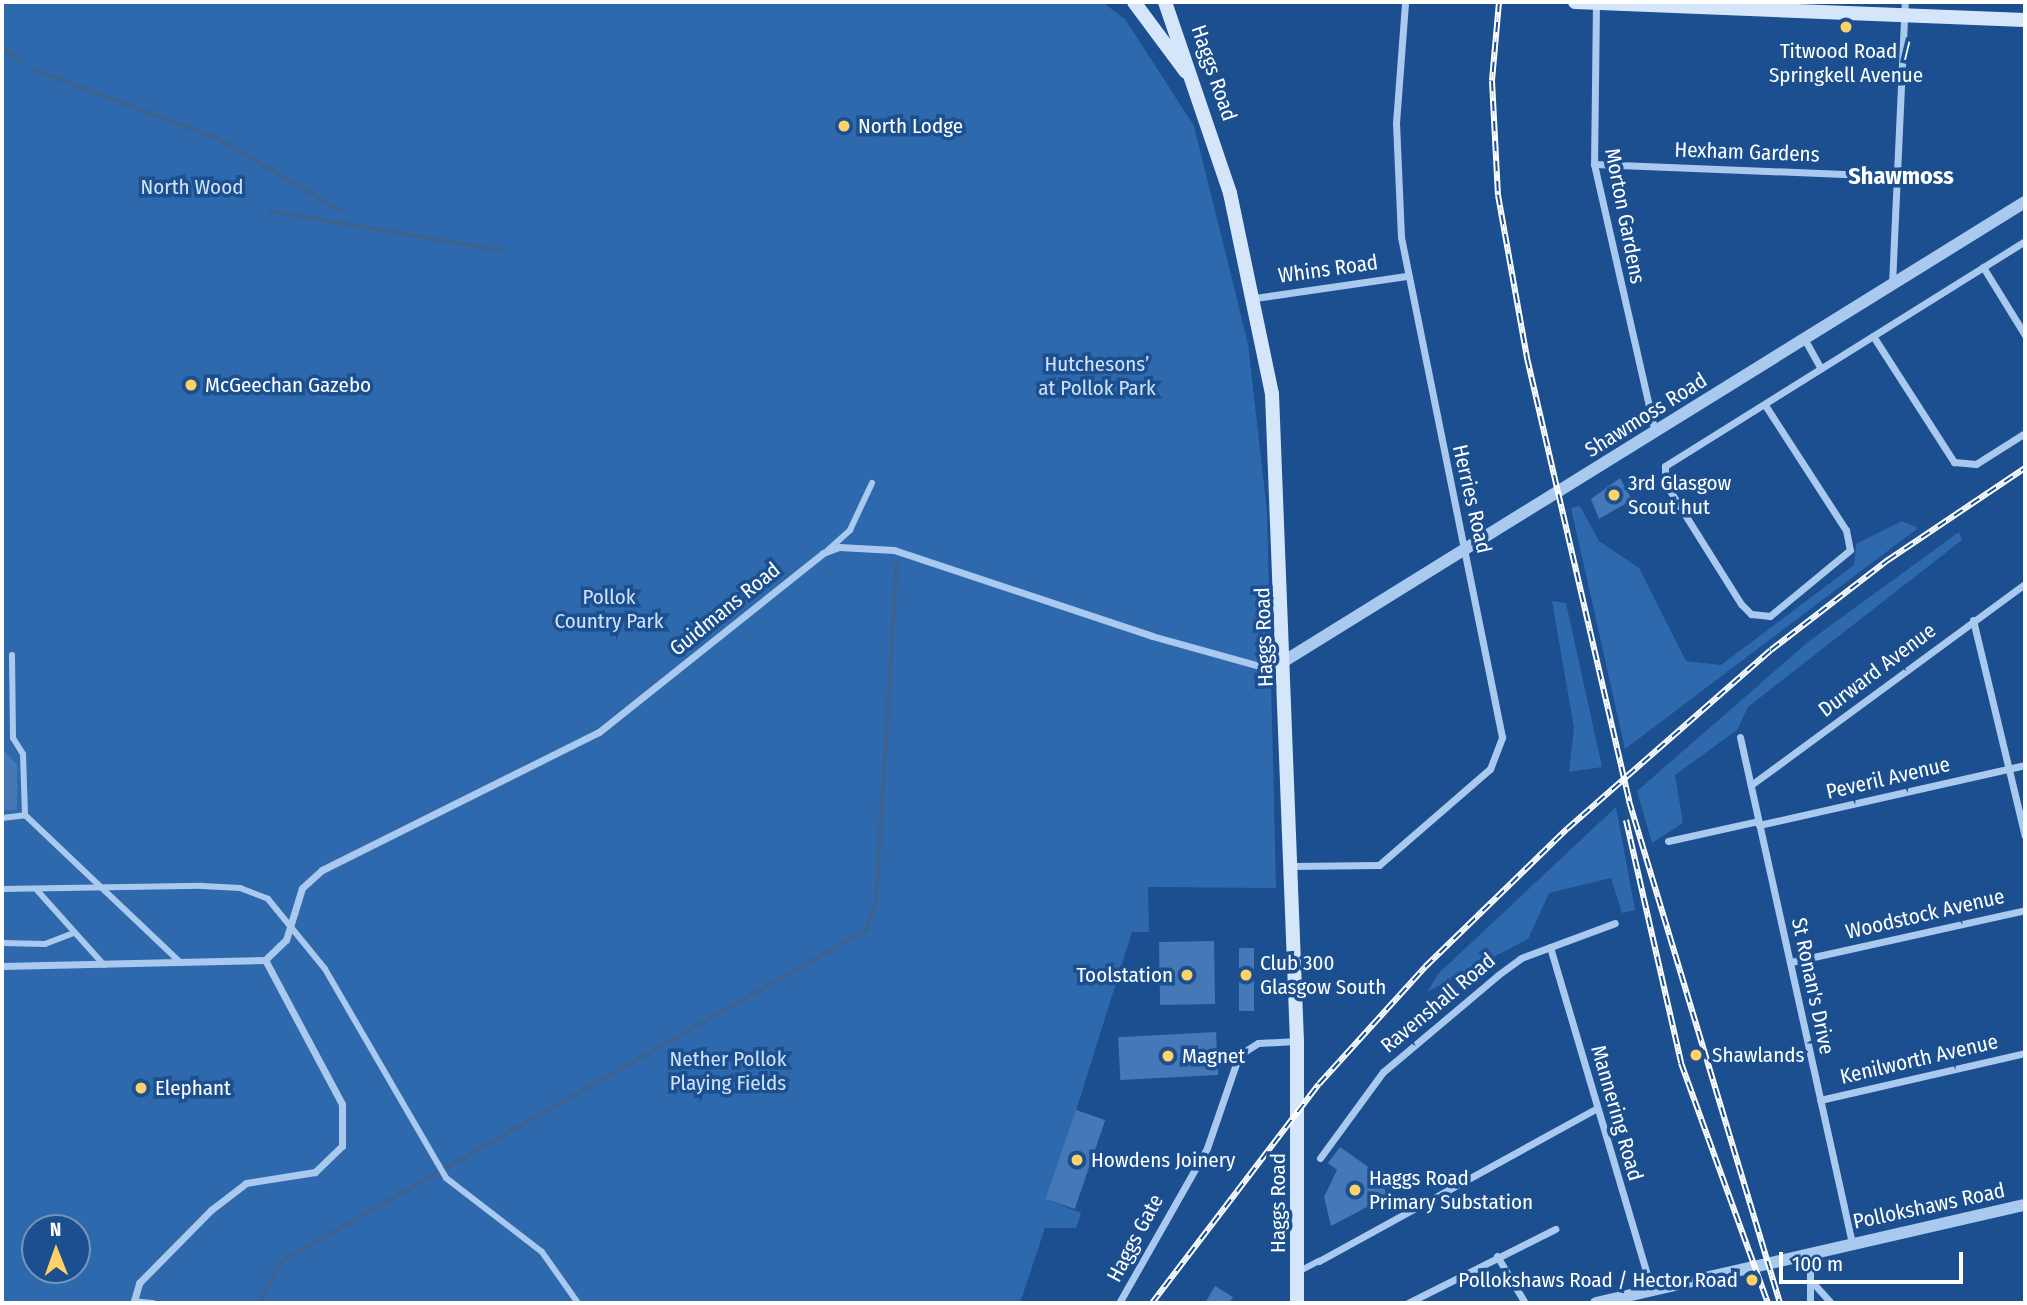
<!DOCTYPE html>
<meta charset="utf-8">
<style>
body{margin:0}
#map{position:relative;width:2027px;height:1305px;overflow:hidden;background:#1b4f8f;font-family:"Fira Sans Condensed",sans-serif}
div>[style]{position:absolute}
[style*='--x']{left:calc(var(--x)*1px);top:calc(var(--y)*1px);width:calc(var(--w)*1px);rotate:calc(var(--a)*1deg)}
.green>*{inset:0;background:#2e69ad}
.stream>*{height:3.5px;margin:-1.75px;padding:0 1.75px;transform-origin:1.75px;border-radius:1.75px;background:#3c6290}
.building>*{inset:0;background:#4478b7;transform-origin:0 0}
.round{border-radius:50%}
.pedestrian>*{height:6px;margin:-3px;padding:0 3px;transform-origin:3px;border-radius:3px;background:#a9c9ee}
.minor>*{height:7px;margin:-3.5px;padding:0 3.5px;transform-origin:3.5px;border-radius:3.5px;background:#a9c9ee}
.tertiary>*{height:12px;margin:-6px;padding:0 6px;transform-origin:6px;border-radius:6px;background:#a9c9ee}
.secondary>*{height:14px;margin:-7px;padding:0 7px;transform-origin:7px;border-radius:7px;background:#d6e6fa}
.rail>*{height:6px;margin-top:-3px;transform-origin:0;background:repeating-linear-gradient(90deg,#1b4f8f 0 10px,#fff 0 20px);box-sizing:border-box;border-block:2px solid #fff}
.dots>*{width:19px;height:19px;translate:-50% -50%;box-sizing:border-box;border:4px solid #1b4f8f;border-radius:50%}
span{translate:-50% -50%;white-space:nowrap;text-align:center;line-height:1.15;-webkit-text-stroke:7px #1b4f8f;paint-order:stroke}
.poi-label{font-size:21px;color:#fff}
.left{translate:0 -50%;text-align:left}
.right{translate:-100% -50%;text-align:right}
.street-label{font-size:21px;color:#fff}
.park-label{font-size:21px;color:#cfe3fa}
.quarter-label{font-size:24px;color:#fff;font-weight:700}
.frame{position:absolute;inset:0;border:4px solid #fff;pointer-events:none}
.north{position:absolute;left:21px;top:1214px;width:70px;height:70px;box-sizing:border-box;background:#1b4f8f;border:2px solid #7695bc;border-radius:50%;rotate:359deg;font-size:19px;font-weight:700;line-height:28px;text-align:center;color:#fff}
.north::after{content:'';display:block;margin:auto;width:24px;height:32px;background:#ffd166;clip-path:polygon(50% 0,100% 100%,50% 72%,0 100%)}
.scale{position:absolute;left:1779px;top:1252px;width:184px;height:32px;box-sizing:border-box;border:4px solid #fff;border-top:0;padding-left:9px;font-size:21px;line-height:24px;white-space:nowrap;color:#fff;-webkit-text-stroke:5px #1b4f8f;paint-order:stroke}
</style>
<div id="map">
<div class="green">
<i style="clip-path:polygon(evenodd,2px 2px,1102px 2px,1125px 19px,1194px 126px,1248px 344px,1267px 511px,1276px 888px,1148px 887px,1149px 932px,1132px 932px,1048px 1200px,1081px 1213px,1076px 1228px,1045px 1228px,1020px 1303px,2px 1303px,2px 2px,35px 1228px,77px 1228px,77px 1270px,35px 1270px,35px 1228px)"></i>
<i style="clip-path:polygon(1580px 506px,1599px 541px,1639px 568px,1686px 661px,1721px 665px,1854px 565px,1856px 544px,1902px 521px,1918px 528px,1625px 749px,1571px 508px)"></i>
<i style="clip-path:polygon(1959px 532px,1962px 540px,1748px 707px,1737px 730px,1675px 775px,1683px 823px,1652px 843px,1637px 791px,1808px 642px)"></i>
<i style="clip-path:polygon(1552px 601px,1566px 603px,1602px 767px,1569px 772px,1574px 728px)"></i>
<i style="clip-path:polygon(1616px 807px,1635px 910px,1622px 913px,1611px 878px,1549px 893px,1528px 939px,1427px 992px,1439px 973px)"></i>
</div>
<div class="stream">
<i style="--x:2;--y:48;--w:22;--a:34"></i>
<i style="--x:35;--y:70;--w:199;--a:20.6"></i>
<i style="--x:221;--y:140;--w:139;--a:30.6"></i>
<i style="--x:270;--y:211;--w:237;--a:9.7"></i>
<i style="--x:260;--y:1303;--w:46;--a:-64"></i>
<i style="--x:280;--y:1262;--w:674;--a:-29.53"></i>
<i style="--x:866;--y:930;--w:29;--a:-70"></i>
<i style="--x:876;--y:903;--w:341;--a:-86.5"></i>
</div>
<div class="building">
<i class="round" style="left:834px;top:116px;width:20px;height:20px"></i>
<i style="clip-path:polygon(1620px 478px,1632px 500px,1599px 519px,1591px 499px)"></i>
<i style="clip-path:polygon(2px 748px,17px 765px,17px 810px,2px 810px)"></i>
<i style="left:1214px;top:941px;width:63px;height:55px;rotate:89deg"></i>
<i style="left:1239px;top:948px;width:15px;height:63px"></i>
<i style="left:1216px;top:1032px;width:43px;height:98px;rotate:87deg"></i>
<i style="left:1076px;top:1110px;width:31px;height:94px;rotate:19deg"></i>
<i style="clip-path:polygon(1340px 1147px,1374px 1171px,1388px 1196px,1331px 1226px,1324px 1197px,1337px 1170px,1328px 1163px)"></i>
<i style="clip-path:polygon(1215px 1286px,1233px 1297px,1229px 1303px,1205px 1303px)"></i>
</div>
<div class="pedestrian">
<i style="--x:828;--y:550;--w:30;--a:-42"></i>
<i style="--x:850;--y:530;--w:52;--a:-64.9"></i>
<i style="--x:12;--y:655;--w:83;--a:89.3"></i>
<i style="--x:13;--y:738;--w:19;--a:58"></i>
<i style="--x:23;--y:754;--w:61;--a:88.1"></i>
<i style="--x:25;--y:815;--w:215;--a:43.5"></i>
<i style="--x:2;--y:818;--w:23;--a:-7"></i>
<i style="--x:2;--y:889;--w:200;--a:-0.9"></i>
<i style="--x:202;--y:886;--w:38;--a:3"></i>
<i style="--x:240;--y:888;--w:30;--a:21"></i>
<i style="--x:268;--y:899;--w:90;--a:50.8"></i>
<i style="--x:325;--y:969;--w:241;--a:59.9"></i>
<i style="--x:446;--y:1178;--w:121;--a:37.6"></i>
<i style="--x:542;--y:1252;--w:62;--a:54.8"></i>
<i style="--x:36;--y:889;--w:102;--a:48.2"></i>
<i style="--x:2;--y:943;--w:43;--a:1.3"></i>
<i style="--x:45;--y:944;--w:30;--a:-21"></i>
<i style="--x:1298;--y:1272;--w:24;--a:-28"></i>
</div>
<div class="minor">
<i style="--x:1596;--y:3;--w:161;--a:90.7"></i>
<i style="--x:1594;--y:164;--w:275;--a:77.2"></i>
<i style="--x:1594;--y:164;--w:304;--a:2.3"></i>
<i style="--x:1983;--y:267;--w:80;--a:58.3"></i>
<i style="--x:1892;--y:284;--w:282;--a:-87.4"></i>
<i style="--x:1255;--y:298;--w:153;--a:-8.3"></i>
<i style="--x:1873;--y:336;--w:150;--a:57.3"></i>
<i style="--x:1954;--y:462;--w:22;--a:5"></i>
<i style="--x:1976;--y:464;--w:58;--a:-32.3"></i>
<i style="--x:1805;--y:340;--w:31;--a:61"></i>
<i style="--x:1765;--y:405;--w:149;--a:57.1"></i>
<i style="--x:1846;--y:530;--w:20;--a:79"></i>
<i style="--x:1850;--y:550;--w:104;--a:140.5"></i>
<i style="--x:1770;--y:616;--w:19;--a:-174"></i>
<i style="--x:1751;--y:614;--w:14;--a:-135"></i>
<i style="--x:1741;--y:604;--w:143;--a:-122.1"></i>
<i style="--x:1665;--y:483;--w:17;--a:-90"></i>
<i style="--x:1665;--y:466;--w:425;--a:-32"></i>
<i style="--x:1973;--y:620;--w:222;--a:76.5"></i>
<i style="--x:1740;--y:737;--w:518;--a:77.52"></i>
<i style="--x:1751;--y:785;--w:340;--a:-36.3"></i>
<i style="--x:1759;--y:825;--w:273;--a:-12.7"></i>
<i style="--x:1668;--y:841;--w:92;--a:-12.5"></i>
<i style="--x:1292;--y:866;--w:87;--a:-0.7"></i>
<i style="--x:1379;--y:865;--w:147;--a:-40.9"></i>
<i style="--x:1490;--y:769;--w:34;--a:-69"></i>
<i style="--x:1502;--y:737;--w:510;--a:-101.42"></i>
<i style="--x:1401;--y:237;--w:114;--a:-92.5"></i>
<i style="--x:1396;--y:123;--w:121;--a:-85.7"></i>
<i style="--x:1550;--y:947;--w:356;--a:73.5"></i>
<i style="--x:1791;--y:962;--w:240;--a:-12.5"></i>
<i style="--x:2;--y:966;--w:263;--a:-1.3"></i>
<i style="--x:265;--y:960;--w:29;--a:-44"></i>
<i style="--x:286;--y:940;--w:54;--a:-72.9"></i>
<i style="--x:302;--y:888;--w:27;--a:-42"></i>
<i style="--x:322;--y:870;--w:309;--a:-26.5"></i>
<i style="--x:599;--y:732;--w:287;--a:-38.6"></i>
<i style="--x:823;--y:553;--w:17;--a:-21"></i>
<i style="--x:839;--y:547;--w:55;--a:3.1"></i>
<i style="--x:894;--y:550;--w:272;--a:18.4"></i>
<i style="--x:1152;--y:636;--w:115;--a:15.6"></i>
<i style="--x:1263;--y:667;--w:20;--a:-15"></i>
<i style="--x:1820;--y:1100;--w:210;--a:-12.9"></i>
<i style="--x:1320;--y:1158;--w:107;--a:-53.8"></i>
<i style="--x:1383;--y:1072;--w:150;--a:-40.1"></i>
<i style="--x:1498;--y:975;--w:29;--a:-36"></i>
<i style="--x:1521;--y:958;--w:100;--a:-20.4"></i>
<i style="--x:1810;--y:1253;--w:50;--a:90"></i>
<i style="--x:1497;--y:1256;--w:55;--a:59.2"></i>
<i style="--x:1319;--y:1261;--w:317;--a:-28.8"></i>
<i style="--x:1814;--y:1284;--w:25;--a:48"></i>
<i style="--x:152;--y:1303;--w:18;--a:-174"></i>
<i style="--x:134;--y:1301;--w:19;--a:-74"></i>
<i style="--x:139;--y:1283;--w:103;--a:-45.4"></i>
<i style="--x:211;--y:1210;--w:44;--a:-37.6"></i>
<i style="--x:246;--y:1183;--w:70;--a:-9.1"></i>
<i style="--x:315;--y:1172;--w:37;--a:-44"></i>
<i style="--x:342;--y:1146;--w:42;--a:-90"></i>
<i style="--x:342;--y:1104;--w:163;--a:-118.1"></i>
<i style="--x:1119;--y:1303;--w:178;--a:-60.4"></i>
<i style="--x:1207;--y:1148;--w:98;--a:-71"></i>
<i style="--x:1239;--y:1055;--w:22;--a:-32"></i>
<i style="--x:1258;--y:1043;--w:39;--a:-3"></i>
<i style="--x:1408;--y:1303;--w:165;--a:-26.7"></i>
</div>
<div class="tertiary">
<i style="--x:1286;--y:660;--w:869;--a:-31.79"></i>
<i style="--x:1596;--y:1303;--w:440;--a:-12.9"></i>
</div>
<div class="secondary">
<i style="--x:1134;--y:2;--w:87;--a:53.4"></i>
<i style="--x:1165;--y:2;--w:202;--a:71.2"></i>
<i style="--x:1230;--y:193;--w:205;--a:78.2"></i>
<i style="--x:1272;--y:394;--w:647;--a:87.79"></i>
<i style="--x:1297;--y:1041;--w:262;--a:90"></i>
<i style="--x:1575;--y:2;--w:450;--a:2.3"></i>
</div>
<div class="rail">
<i style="--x:1499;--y:2;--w:79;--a:95.1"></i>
<i style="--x:1492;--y:81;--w:114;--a:87"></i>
<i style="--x:1498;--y:195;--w:166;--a:79.9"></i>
<i style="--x:1527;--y:358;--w:455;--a:77"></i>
<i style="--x:1629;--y:801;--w:524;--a:73.26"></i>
<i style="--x:1626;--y:820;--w:249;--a:77.2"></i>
<i style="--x:1681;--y:1063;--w:255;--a:70.1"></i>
<i style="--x:1152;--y:1303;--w:275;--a:-52.7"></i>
<i style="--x:1319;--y:1084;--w:158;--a:-47.8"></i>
<i style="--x:1425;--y:967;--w:198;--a:-44.2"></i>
<i style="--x:1567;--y:829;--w:271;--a:-41.3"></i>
<i style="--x:1771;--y:650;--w:148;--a:-37.6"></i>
<i style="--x:1888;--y:560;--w:165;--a:-33.9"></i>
</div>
<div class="dots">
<i style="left:1846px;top:27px;background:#ffd166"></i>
<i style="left:844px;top:126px;background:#ffd166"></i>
<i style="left:191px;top:385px;background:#ffd166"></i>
<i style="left:1614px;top:495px;background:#ffd166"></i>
<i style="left:1187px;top:975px;background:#ffd166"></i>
<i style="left:1246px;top:975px;background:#ffd166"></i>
<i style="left:1696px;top:1055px;background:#ffd166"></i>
<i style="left:1168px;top:1056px;background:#ffd166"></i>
<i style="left:141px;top:1088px;background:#ffd166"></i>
<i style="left:1077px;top:1160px;background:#ffd166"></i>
<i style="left:1355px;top:1190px;background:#ffd166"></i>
<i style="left:1752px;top:1280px;background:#ffd166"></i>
</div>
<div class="poi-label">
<span style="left:1846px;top:63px">Titwood Road /<br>Springkell Avenue</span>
<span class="left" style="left:858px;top:126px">North Lodge</span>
<span class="left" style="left:205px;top:385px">McGeechan Gazebo</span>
<span class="left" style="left:1628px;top:495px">3rd Glasgow<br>Scout hut</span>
<span class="left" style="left:1260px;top:975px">Club 300<br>Glasgow South</span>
<span class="right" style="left:1173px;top:975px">Toolstation</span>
<span class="left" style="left:1712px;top:1055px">Shawlands</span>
<span class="left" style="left:1182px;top:1056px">Magnet</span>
<span class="left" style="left:155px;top:1088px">Elephant</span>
<span class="left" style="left:1091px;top:1160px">Howdens Joinery</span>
<span class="left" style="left:1369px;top:1190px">Haggs Road<br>Primary Substation</span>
<span class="right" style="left:1738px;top:1280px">Pollokshaws Road / Hector Road</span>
</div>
<div class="street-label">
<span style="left:1214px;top:73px;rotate:71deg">Haggs Road</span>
<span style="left:1747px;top:152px;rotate:2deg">Hexham Gardens</span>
<span style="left:1625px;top:216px;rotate:79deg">Morton Gardens</span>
<span style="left:1328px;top:269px;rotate:-8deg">Whins Road</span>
<span style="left:1646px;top:415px;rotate:-32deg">Shawmoss Road</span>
<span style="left:1472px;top:499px;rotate:77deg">Herries Road</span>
<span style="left:725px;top:609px;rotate:-39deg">Guidmans Road</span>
<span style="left:1264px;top:637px;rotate:-92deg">Haggs Road</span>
<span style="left:1877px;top:670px;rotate:-37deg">Durward Avenue</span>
<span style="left:1888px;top:778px;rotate:-13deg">Peveril Avenue</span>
<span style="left:1925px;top:914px;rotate:-13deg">Woodstock Avenue</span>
<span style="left:1813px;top:986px;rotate:78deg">St Ronan's Drive</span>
<span style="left:1438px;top:1003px;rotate:-40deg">Ravenshall Road</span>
<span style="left:1919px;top:1059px;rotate:-13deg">Kenilworth Avenue</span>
<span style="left:1617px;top:1113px;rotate:74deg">Mannering Road</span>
<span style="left:1278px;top:1203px;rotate:-90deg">Haggs Road</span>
<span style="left:1929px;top:1206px;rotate:-12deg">Pollokshaws Road</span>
<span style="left:1135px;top:1238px;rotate:-62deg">Haggs Gate</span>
</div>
<div class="park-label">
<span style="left:192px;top:187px">North Wood</span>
<span style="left:1097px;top:376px">Hutchesons’<br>at Pollok Park</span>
<span style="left:609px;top:609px">Pollok<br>Country Park</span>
<span style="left:728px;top:1071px">Nether Pollok<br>Playing Fields</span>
</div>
<div class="quarter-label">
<span style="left:1901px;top:177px">Shawmoss</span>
</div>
<div class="frame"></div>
<div class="north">N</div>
<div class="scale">100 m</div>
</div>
